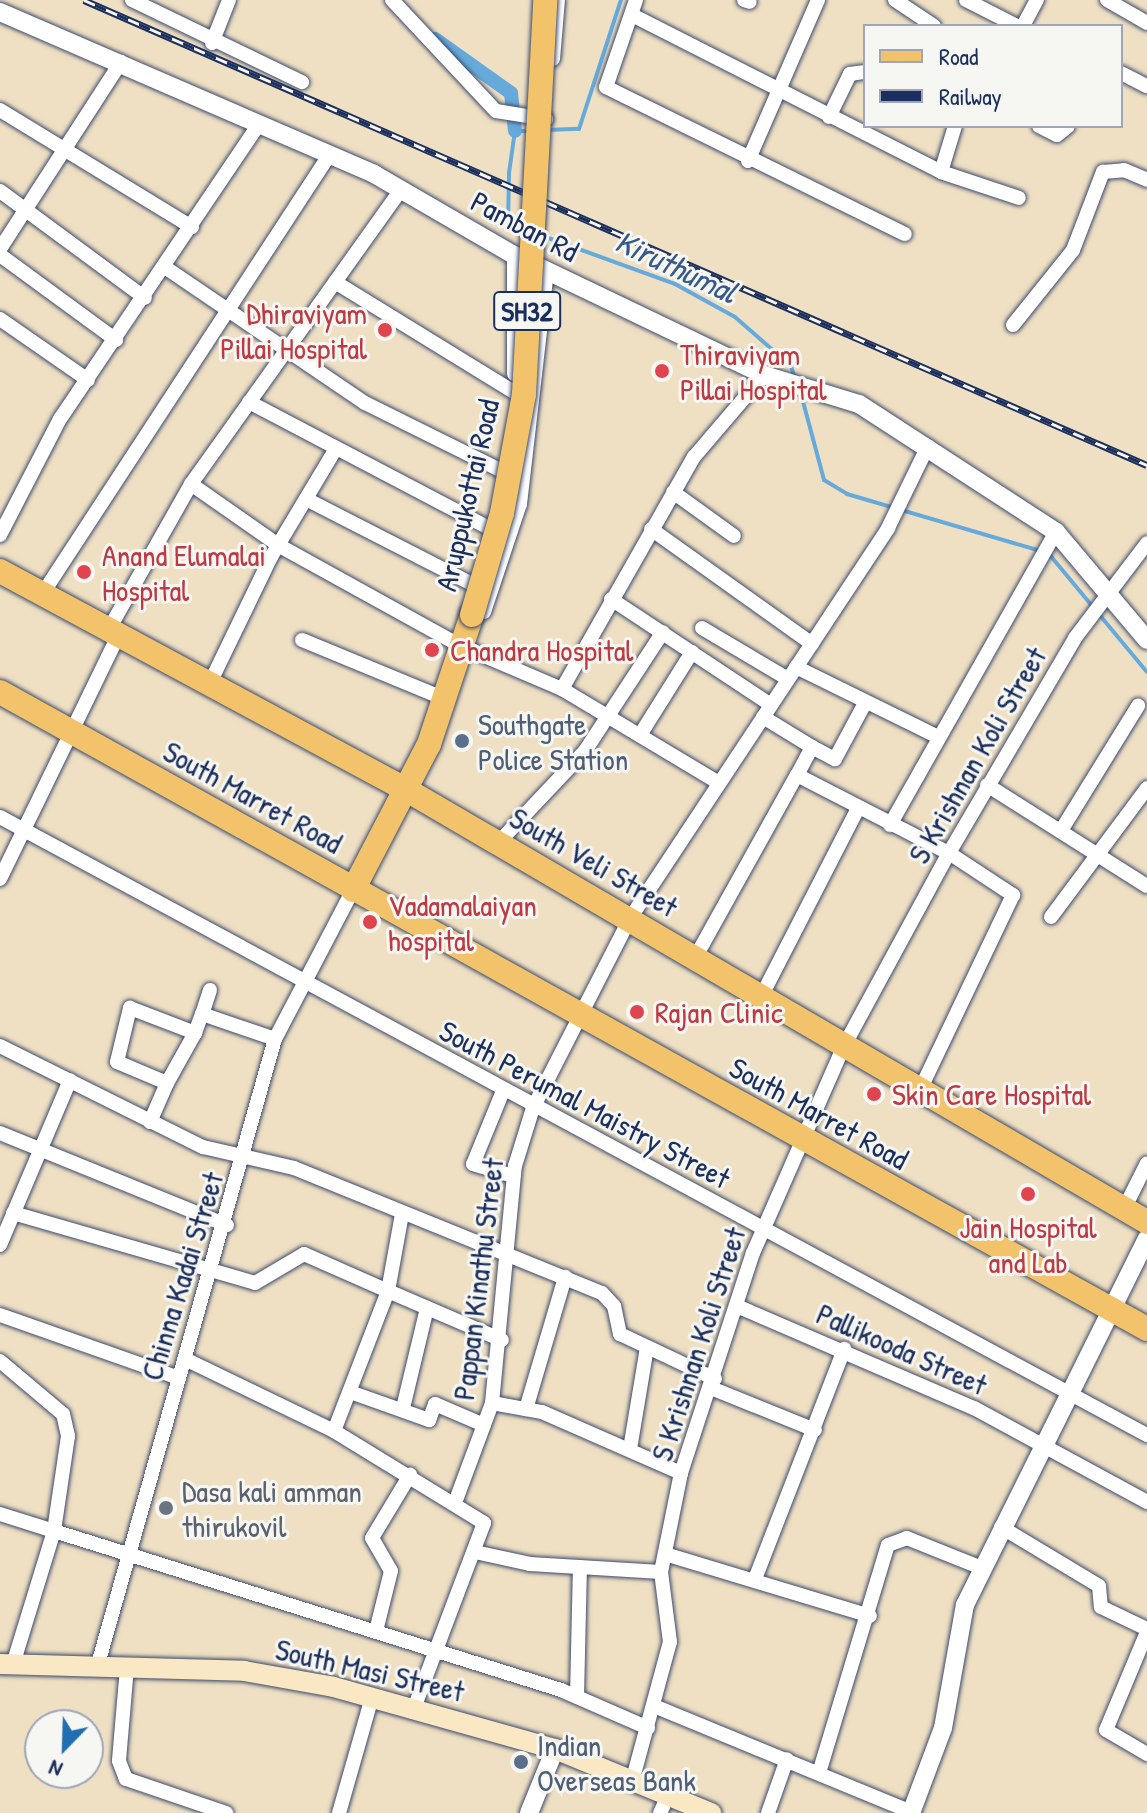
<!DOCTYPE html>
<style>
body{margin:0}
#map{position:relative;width:1147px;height:1813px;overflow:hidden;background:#f0e0c3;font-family:"Patrick Hand",sans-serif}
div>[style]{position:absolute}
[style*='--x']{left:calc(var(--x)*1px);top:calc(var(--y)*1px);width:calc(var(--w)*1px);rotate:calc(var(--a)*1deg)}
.stream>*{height:4px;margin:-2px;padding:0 2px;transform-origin:2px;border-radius:2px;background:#66aadb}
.canal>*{height:14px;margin:-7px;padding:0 7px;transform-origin:7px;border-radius:7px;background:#66aadb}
.roads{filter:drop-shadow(0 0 2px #3b4a6d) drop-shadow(0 0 2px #3b4a6d)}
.minor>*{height:14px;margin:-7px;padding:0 7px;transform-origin:7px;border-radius:7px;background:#fff}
.tertiary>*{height:18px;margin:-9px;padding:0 9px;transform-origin:9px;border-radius:9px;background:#fff}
.secondary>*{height:20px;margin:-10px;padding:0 10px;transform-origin:10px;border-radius:10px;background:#fae7c3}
.primary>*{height:24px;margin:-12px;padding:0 12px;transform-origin:12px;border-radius:12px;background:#f2c36a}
.rail>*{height:7px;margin-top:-3.5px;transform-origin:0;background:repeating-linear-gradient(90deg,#f6f6f2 0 12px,#1b2f5e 0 24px);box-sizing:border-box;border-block:2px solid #1b2f5e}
.bridges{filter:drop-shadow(0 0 2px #3b4a6d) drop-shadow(0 0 2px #3b4a6d)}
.primary-bridge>*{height:24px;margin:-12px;padding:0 12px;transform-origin:12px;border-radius:12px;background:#f2c36a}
.dots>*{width:22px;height:22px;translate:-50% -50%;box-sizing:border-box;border:4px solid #f6f6f2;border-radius:50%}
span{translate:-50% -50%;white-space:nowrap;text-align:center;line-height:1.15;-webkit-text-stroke:6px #f6f6f2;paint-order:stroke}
.shield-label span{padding:2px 6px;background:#f6f6f2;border:2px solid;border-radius:6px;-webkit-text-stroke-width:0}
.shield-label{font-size:28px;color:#1b2f5e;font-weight:700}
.street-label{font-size:30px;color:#1b2f5e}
.health-label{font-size:30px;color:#be3a42}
.right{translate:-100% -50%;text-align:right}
.left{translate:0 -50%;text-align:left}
.service-label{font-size:30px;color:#4e5e75}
.worship-label{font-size:30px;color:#5b616d}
.water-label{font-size:32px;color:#355a8a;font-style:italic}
.legend{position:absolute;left:863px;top:24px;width:260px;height:104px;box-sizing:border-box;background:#f6f6f2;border:2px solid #9ea6b7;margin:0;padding:10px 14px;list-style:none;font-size:24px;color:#1b2f5e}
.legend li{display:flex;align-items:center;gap:16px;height:40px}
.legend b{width:40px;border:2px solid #9ea6b7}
.north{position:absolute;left:24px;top:1709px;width:80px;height:80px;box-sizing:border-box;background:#f6f6f2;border:2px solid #9ea6b7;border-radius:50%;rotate:203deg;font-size:22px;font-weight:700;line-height:32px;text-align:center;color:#1b2f5e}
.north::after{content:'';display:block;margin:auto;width:28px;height:36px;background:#1f6fb2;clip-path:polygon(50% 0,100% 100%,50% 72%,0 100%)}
</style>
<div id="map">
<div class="stream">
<i style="--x:546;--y:130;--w:33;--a:-2"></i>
<i style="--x:579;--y:129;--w:136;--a:-72"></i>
<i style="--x:524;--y:230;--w:16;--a:-166"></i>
<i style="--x:508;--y:226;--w:53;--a:-88.9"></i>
<i style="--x:509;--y:173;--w:42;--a:-81.9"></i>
<i style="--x:515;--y:131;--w:14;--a:0"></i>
<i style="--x:540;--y:235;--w:144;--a:19.9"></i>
<i style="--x:675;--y:284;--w:68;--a:28.8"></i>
<i style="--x:735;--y:317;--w:74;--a:41.2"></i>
<i style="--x:791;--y:366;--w:13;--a:72"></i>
<i style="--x:801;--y:394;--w:89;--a:75"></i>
<i style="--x:824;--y:480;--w:27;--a:31"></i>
<i style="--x:847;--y:494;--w:202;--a:16.4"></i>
<i style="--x:1049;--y:554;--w:153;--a:50.3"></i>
</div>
<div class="canal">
<i style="--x:435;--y:39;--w:93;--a:35.4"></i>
<i style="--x:511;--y:93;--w:38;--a:84"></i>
</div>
<div class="roads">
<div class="minor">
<i style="--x:132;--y:0;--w:189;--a:25.8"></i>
<i style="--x:392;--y:0;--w:152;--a:46.9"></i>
<i style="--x:496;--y:111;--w:51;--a:9.1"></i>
<i style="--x:636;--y:0;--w:92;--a:109"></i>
<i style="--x:606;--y:87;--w:333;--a:26.2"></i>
<i style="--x:744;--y:0;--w:6;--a:18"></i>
<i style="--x:895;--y:0;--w:47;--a:33.7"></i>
<i style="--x:966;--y:0;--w:57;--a:27"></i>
<i style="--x:1107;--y:0;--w:46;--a:29.9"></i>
<i style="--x:632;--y:15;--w:347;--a:26.9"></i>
<i style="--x:941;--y:172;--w:82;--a:18.4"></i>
<i style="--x:1023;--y:26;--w:30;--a:-62"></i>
<i style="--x:212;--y:43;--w:46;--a:-68.4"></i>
<i style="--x:553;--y:59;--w:59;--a:-85.2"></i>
<i style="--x:1121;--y:73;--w:29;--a:27"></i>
<i style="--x:0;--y:110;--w:225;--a:31.4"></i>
<i style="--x:829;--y:117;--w:48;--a:-64"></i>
<i style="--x:850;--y:74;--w:15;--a:-8"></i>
<i style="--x:1039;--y:126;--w:20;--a:27"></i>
<i style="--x:1057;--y:135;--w:14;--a:-39"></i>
<i style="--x:748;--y:161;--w:176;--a:-66.5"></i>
<i style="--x:941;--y:172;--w:48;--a:-73.1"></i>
<i style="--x:0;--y:191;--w:180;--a:36.4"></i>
<i style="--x:0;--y:249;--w:223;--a:-57.1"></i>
<i style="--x:0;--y:255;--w:144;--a:36.2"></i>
<i style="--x:514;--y:255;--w:119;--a:90"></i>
<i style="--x:166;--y:268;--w:240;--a:34.2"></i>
<i style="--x:365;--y:403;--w:153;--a:26.4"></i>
<i style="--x:335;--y:282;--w:210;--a:31.6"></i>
<i style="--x:0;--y:319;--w:107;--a:34.7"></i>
<i style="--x:1013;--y:325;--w:96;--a:-51.3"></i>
<i style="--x:1073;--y:250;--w:84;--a:-69"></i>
<i style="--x:1103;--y:172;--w:21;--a:-5"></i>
<i style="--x:1124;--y:170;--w:25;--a:23"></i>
<i style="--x:249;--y:402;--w:271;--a:27.7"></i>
<i style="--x:191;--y:484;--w:106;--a:35"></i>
<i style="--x:278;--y:545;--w:209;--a:28.9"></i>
<i style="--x:461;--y:646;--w:110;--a:23.1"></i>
<i style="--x:673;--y:492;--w:75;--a:35.8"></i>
<i style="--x:306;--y:499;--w:186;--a:27.1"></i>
<i style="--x:651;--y:529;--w:198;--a:35.5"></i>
<i style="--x:0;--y:535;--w:131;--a:-62.7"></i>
<i style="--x:60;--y:419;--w:354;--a:-56"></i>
<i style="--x:43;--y:593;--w:521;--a:-56.83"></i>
<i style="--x:611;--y:599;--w:192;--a:33.5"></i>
<i style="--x:484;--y:612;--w:114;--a:-71.6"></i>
<i style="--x:520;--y:504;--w:235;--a:-83.4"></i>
<i style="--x:702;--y:628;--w:100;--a:30.7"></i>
<i style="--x:109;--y:629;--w:167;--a:-60.5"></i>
<i style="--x:191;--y:484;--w:361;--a:-54.5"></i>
<i style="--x:302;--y:640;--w:149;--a:22.4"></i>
<i style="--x:796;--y:667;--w:158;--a:26.2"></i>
<i style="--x:210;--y:683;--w:140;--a:-64.2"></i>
<i style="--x:271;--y:557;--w:125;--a:-59.1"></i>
<i style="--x:763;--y:717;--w:57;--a:31.5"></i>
<i style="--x:812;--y:747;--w:32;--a:118"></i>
<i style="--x:797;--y:775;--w:171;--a:27.2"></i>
<i style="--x:949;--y:853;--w:77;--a:33.3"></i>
<i style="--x:1013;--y:895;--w:216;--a:115.5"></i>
<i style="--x:640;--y:735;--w:98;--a:-57.9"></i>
<i style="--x:812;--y:747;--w:26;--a:28"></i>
<i style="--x:835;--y:759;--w:64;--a:-61.8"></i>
<i style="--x:719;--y:783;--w:183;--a:-149.1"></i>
<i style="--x:562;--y:689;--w:267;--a:-60.4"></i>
<i style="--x:694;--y:457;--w:108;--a:-49.5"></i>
<i style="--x:987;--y:785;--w:189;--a:32.3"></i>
<i style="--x:0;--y:817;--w:1303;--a:28.32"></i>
<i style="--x:890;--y:825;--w:337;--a:-60.5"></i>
<i style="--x:1062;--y:829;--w:145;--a:-58.3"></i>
<i style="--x:498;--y:843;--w:127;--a:-46.6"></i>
<i style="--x:585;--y:751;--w:142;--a:-56.8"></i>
<i style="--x:0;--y:879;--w:272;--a:-64.1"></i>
<i style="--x:1051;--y:917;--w:161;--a:-53.3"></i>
<i style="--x:695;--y:958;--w:210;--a:-60.9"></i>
<i style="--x:210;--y:990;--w:25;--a:108"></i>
<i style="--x:202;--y:1014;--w:77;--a:18.9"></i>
<i style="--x:761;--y:997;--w:210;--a:-62.8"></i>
<i style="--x:195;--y:1033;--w:57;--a:119.2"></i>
<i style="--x:167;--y:1083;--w:54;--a:-157.2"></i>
<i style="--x:117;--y:1062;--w:56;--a:-76.5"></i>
<i style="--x:130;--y:1008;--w:70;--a:21"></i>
<i style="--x:195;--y:1033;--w:20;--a:-70"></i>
<i style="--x:0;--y:1046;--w:227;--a:26.5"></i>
<i style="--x:203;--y:1147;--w:93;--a:13"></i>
<i style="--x:294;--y:1168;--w:332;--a:22.1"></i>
<i style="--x:602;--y:1293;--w:18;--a:47"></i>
<i style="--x:614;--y:1306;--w:29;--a:78"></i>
<i style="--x:620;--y:1334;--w:105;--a:25.3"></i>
<i style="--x:503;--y:1091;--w:79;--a:112.3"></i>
<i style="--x:473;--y:1164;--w:42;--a:16.7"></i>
<i style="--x:150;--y:1122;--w:43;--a:-66.4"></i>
<i style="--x:0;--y:1133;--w:245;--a:22.1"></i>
<i style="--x:1124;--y:1209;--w:51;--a:-63.4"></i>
<i style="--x:13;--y:1213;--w:252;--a:16.1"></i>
<i style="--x:255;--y:1283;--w:57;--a:-30.6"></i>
<i style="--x:304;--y:1254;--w:92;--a:23.8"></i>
<i style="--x:388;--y:1291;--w:78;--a:-79.7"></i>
<i style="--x:0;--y:1245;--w:179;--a:-67"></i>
<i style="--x:739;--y:1307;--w:256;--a:23.3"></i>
<i style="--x:974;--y:1408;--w:197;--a:28.5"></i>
<i style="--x:0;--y:1315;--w:190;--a:19.4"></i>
<i style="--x:185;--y:1359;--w:165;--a:25.8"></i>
<i style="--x:334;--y:1431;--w:176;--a:31.5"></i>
<i style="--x:484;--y:1523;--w:198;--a:110.7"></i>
<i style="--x:0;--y:1361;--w:82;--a:40.1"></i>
<i style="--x:63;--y:1414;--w:23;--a:77"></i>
<i style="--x:68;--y:1436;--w:96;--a:98.4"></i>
<i style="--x:54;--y:1531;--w:57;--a:-162.5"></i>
<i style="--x:711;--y:1388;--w:112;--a:22"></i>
<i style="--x:353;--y:1393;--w:81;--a:19.6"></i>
<i style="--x:429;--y:1420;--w:17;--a:-69"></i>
<i style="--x:435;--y:1404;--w:53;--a:23.2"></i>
<i style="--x:492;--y:1403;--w:51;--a:10.2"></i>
<i style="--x:542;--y:1412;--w:152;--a:23.7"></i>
<i style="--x:403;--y:1408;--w:103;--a:-76.5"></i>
<i style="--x:526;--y:1409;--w:138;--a:-73.5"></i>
<i style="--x:334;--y:1431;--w:150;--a:-68.9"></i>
<i style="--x:388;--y:1291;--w:124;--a:23.3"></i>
<i style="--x:630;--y:1449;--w:103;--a:-80.5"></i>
<i style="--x:456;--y:1500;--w:103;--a:-69.6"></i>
<i style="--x:492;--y:1403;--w:238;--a:-84.5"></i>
<i style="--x:515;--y:1166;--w:61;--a:-72.8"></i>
<i style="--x:533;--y:1108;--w:211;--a:-62.9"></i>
<i style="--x:629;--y:920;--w:470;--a:-56.5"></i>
<i style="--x:888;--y:528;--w:91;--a:-64"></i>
<i style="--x:1001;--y:1527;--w:114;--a:31"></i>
<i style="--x:1099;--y:1586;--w:21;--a:85"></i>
<i style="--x:1101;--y:1607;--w:51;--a:25.6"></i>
<i style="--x:475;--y:1552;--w:56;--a:12.3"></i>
<i style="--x:530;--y:1564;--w:131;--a:3.5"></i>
<i style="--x:665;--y:1554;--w:214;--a:16.8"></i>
<i style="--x:755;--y:1579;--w:247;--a:-68.8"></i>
<i style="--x:376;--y:1631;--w:62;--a:-76"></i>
<i style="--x:391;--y:1571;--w:38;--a:-120"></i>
<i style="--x:372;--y:1538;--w:74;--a:-58.9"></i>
<i style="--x:1147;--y:1632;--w:106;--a:112.7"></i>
<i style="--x:1106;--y:1730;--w:48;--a:30.3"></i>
<i style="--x:14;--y:1661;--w:136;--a:-72.9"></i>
<i style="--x:54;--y:1531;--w:531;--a:17.41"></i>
<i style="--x:561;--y:1690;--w:95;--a:23.6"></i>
<i style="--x:98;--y:1664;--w:650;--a:-74.19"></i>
<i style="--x:275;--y:1039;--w:168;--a:-62.4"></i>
<i style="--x:127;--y:1667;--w:94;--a:94.9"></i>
<i style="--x:119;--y:1761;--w:19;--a:69"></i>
<i style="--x:126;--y:1779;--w:106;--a:18.8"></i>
<i style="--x:577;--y:1697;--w:130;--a:-88.7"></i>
<i style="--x:654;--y:1706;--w:281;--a:22.4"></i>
<i style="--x:819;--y:1773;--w:238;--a:-73.2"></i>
<i style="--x:888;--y:1545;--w:20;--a:-20"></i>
<i style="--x:907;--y:1538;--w:81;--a:21.8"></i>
<i style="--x:633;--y:1778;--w:141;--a:-74.8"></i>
<i style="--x:670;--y:1642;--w:71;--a:-97.3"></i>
<i style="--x:661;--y:1572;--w:101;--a:-78.6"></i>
<i style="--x:681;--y:1473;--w:231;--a:-71.9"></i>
<i style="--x:753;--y:1253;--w:226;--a:-66.3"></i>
<i style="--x:844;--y:1046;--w:220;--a:-61.5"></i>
<i style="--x:949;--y:853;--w:249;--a:-59.6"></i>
<i style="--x:1075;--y:638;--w:119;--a:-52.8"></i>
<i style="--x:339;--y:1813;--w:121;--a:-74.1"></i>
<i style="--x:660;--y:1813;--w:21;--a:-65"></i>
<i style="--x:768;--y:1813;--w:57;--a:-70.6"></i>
</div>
<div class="tertiary">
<i style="--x:0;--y:12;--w:408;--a:23.4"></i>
<i style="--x:374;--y:174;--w:162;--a:30.1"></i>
<i style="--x:514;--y:255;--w:277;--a:25.6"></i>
<i style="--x:764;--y:375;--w:99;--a:17"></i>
<i style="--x:859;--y:404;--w:235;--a:33"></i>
<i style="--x:1056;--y:532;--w:141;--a:49.9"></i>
<i style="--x:529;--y:1813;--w:69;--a:-67.9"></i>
<i style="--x:911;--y:1813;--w:91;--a:-69.4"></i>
<i style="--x:943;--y:1728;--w:125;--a:-79.9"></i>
<i style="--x:965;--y:1605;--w:409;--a:-63.6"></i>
</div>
<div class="secondary">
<i style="--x:0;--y:1664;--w:244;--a:1.6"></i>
<i style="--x:244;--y:1671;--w:91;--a:10.1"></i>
<i style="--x:334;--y:1687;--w:230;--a:15.7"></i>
<i style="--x:555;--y:1749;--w:169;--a:22.3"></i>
</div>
<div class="primary">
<i style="--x:0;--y:571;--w:460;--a:28.3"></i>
<i style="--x:405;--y:789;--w:859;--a:30.27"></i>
<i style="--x:0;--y:692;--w:1312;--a:29.05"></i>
<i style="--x:353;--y:890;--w:165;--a:-62.5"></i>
<i style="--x:429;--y:744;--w:136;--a:-71.6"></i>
</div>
</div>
<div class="rail">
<i style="--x:84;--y:0;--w:1160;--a:23.63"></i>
</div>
<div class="bridges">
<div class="primary-bridge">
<i style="--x:472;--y:615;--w:106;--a:-73.6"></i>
<i style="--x:502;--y:513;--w:121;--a:-79.5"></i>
<i style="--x:524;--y:394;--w:395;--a:-86.9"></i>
</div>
</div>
<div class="dots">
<i style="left:385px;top:330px;background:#e0444e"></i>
<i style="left:662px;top:371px;background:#e0444e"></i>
<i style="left:84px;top:572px;background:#e0444e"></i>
<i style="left:432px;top:650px;background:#e0444e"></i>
<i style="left:462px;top:741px;background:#5c6f8a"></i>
<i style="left:370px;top:922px;background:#e0444e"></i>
<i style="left:637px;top:1012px;background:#e0444e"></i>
<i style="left:874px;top:1094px;background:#e0444e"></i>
<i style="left:1028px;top:1194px;background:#e0444e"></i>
<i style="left:166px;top:1508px;background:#6b7280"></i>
<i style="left:521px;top:1762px;background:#5c6f8a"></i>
</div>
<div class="shield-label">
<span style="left:527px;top:311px">SH32</span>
</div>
<div class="street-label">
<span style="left:525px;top:226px;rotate:28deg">Pamban Rd</span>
<span style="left:467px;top:495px;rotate:-77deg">Aruppukottai Road</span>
<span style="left:977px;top:755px;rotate:-60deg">S Krishnan Koli Street</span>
<span style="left:253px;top:797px;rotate:29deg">South Marret Road</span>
<span style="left:594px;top:862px;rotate:30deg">South Veli Street</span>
<span style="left:585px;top:1104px;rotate:28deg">South Perumal Maistry Street</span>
<span style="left:819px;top:1113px;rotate:29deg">South Marret Road</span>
<span style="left:182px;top:1276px;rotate:-73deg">Chinna Kadai Street</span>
<span style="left:478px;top:1279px;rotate:-83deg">Pappan Kinathu Street</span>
<span style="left:698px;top:1344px;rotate:-72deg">S Krishnan Koli Street</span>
<span style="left:902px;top:1349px;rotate:24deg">Pallikooda Street</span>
<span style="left:370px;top:1670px;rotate:13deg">South Masi Street</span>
</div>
<div class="health-label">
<span class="right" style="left:367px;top:330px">Dhiraviyam<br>Pillai Hospital</span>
<span class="left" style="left:680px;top:371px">Thiraviyam<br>Pillai Hospital</span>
<span class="left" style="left:102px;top:572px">Anand Elumalai<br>Hospital</span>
<span class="left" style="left:450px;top:650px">Chandra Hospital</span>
<span class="left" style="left:388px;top:922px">Vadamalaiyan<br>hospital</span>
<span class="left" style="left:655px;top:1012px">Rajan Clinic</span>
<span class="left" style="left:892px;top:1094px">Skin Care Hospital</span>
<span style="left:1028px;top:1244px">Jain Hospital<br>and Lab</span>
</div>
<div class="service-label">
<span class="left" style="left:478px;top:741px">Southgate<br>Police Station</span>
<span class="left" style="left:537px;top:1762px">Indian<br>Overseas Bank</span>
</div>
<div class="worship-label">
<span class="left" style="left:182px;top:1508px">Dasa kali amman<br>thirukovil</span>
</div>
<div class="water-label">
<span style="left:676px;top:267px;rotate:25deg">Kiruthumal</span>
</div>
<ul class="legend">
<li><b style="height:10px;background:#f2c36a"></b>Road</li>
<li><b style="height:10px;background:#1b2f5e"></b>Railway</li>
</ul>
<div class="north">N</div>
</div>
